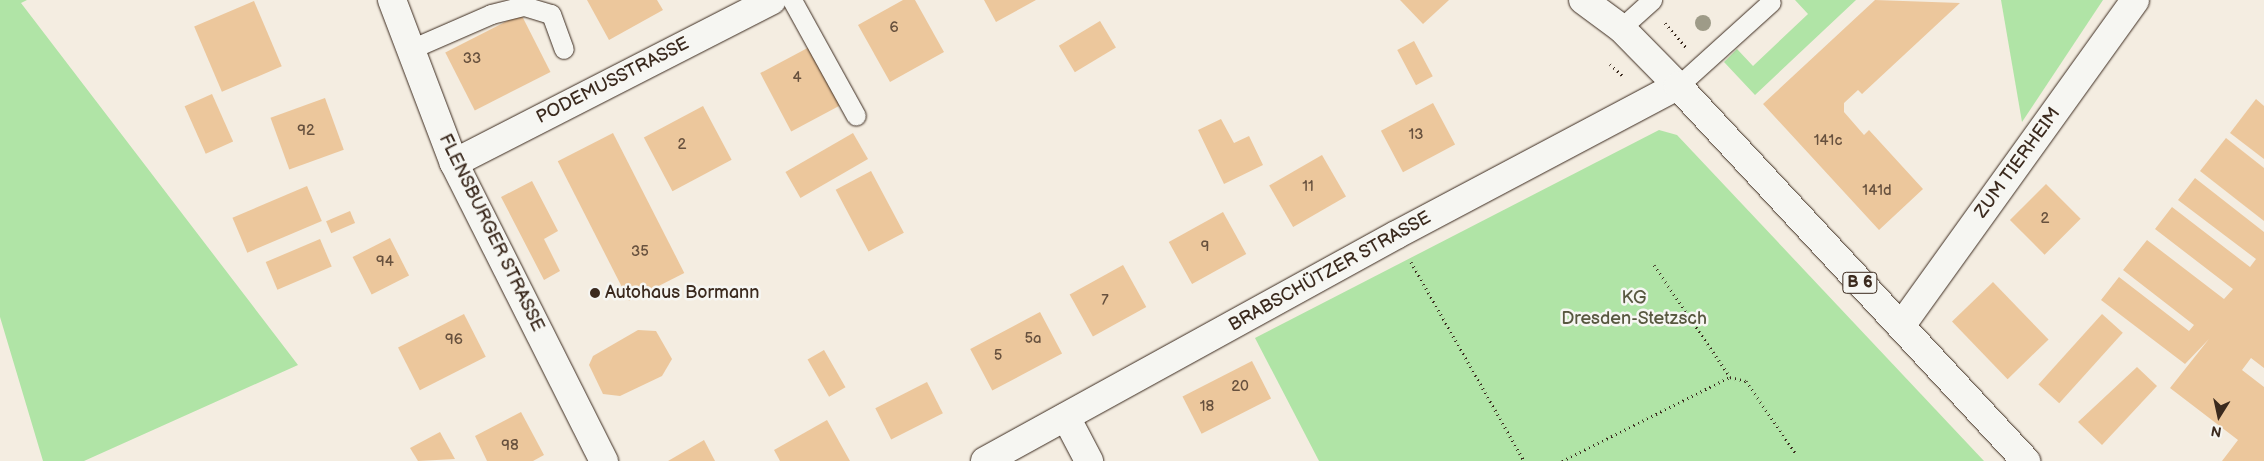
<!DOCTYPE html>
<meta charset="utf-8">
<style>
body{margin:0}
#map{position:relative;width:2264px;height:461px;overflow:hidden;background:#f4ede1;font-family:"Balsamiq Sans",sans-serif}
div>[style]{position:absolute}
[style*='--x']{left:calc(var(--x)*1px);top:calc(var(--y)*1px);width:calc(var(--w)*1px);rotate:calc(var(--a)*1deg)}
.green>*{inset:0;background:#b0e4a6}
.building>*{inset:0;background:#ecc79c;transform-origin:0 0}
.path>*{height:3px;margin-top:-1.5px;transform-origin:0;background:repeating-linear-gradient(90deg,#3b2a1e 0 1px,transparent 0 5px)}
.roads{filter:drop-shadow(0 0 1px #3b2a1e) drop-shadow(0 0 1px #3b2a1e)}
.lane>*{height:19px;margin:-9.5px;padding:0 9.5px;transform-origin:9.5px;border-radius:9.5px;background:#f6f6f2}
.street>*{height:28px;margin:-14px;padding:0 14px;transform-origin:14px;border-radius:14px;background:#f6f6f2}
.primary>*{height:28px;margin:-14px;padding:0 14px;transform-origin:14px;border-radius:14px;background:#f6f6f2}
.trees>*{width:16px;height:16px;margin:-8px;border-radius:50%;background:#9e9b88}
.dots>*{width:14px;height:14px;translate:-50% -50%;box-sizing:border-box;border:2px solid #f6f6f2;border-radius:50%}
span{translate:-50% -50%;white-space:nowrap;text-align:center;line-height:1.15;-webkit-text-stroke:5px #f6f6f2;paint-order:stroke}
.number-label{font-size:15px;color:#67513e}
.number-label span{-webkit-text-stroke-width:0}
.shield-label span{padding:1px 4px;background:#f6f6f2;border:1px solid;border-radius:4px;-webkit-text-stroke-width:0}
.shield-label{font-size:16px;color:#3b2a1e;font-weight:700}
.street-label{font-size:18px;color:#3b2a1e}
.poi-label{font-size:18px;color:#3b2a1e}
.left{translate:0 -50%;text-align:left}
.park-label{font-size:18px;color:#585840}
.north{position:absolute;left:2194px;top:391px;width:50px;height:50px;-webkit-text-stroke:4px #f6f6f2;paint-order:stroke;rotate:190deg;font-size:14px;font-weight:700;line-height:20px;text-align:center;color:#3b2a1e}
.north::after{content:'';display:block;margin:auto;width:18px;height:22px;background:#3b2a1e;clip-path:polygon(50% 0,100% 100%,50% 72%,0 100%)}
</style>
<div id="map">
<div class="green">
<i style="clip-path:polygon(0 0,27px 0,21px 3px,298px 365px,84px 461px,43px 461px,0 317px)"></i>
<i style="clip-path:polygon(1795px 0,1856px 0,1755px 95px,1724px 62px,1737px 49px,1753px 66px,1808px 14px)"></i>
<i style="clip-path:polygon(2001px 0,2103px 0,2022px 122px)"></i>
<i style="clip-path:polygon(1659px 130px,1677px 135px,1984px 461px,1319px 461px,1255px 338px)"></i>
</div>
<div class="building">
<i style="clip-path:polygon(587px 0,657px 0,663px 10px,609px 40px)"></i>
<i style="clip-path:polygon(903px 0,915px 0,944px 52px,890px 82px,858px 25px)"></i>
<i style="clip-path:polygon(984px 0,1036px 0,996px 22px)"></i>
<i style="clip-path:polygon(1400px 0,1449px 0,1423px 24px)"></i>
<i style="clip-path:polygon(1875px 0,1960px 3px,1862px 94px,1858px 90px,1844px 103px,1844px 112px,1864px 135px,1869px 130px,1923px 189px,1879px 230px,1763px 104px)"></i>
<i style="left:254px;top:1px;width:71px;height:65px;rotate:67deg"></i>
<i style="left:521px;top:14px;width:65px;height:85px;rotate:63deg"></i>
<i style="left:1100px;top:21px;width:31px;height:48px;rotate:59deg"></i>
<i style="left:1414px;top:41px;width:40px;height:19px;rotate:62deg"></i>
<i style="left:815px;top:44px;width:66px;height:62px;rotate:62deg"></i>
<i style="left:212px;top:94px;width:52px;height:30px;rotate:66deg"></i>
<i style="left:325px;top:98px;width:55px;height:58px;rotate:70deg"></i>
<i style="clip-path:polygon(2256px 99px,2264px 106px,2264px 159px,2230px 133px)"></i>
<i style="left:1433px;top:103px;width:47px;height:59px;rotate:62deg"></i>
<i style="left:703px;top:106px;width:61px;height:67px;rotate:62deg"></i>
<i style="clip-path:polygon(1221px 119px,1234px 143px,1249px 136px,1263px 165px,1224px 184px,1198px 130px)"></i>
<i style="left:613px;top:133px;width:157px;height:62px;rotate:63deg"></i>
<i style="left:853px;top:133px;width:30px;height:78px;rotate:60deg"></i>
<i style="clip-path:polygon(2226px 138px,2264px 168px,2264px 221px,2200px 171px)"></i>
<i style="left:1322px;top:155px;width:48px;height:61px;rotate:60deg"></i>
<i style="left:871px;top:171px;width:70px;height:40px;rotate:62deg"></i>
<i style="clip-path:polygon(2195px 178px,2264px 232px,2264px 368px,2251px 358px,2242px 370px,2264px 387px,2264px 461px,2222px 461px,2238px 440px,2170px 388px,2209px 339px,2185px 364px,2101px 300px,2119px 277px,2189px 331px,2194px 325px,2123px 270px,2147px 240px,2224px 299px,2233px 289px,2155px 229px,2172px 207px,2250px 267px,2256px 259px,2178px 200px)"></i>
<i style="clip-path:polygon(532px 181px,558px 231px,544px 239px,560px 271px,544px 280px,501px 197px)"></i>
<i style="left:2046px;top:184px;width:49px;height:51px;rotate:45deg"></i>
<i style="left:307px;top:186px;width:38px;height:81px;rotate:67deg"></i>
<i style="left:350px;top:211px;width:13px;height:26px;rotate:67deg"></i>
<i style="left:1223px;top:212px;width:48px;height:62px;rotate:61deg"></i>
<i style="left:390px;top:238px;width:42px;height:42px;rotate:63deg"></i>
<i style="left:320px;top:239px;width:30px;height:59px;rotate:67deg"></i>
<i style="left:1123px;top:265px;width:48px;height:61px;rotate:61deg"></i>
<i style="left:1993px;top:282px;width:80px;height:57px;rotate:46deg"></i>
<i style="left:1040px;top:312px;width:47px;height:79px;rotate:62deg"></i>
<i style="left:464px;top:314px;width:48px;height:74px;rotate:63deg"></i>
<i style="left:2102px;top:314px;width:28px;height:95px;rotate:42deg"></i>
<i style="clip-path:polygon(638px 330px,656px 331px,672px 359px,662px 376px,620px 396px,603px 394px,589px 365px,593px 356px)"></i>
<i style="left:824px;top:350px;width:43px;height:19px;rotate:60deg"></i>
<i style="left:1252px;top:361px;width:42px;height:78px;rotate:63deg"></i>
<i style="clip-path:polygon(2137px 367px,2157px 386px,2102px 445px,2078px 422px)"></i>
<i style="left:927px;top:382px;width:35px;height:58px;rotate:63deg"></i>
<i style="clip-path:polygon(521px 412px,544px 455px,533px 461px,487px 461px,475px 436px)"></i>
<i style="clip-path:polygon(827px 420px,850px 461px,780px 461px,774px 450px)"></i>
<i style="clip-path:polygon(440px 432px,455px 459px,418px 461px,410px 448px)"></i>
<i style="clip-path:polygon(704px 440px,715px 461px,668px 461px)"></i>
</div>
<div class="path">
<i style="--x:1665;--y:23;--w:32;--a:49"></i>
<i style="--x:1610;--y:64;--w:19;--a:43"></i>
<i style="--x:1411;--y:262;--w:229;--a:60.4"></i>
<i style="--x:1654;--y:265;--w:135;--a:55.8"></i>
<i style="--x:1730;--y:377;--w:16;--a:14"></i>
<i style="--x:1746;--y:381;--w:88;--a:55.6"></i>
<i style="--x:1562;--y:461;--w:188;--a:-26.6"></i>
</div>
<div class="roads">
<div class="lane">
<i style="--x:792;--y:0;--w:132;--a:61.1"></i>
<i style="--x:1621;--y:28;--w:42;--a:-42.1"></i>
<i style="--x:411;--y:49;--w:87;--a:-23.6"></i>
<i style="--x:491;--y:14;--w:34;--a:-14"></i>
<i style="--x:524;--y:6;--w:28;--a:17"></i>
<i style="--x:551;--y:14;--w:37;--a:70"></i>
<i style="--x:1678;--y:86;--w:125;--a:-42.1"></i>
</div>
<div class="street">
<i style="--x:392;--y:0;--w:174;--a:69.2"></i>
<i style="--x:454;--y:163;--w:334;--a:63.3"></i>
<i style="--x:454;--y:163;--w:357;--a:-27.1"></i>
<i style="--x:1901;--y:326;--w:401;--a:-54.3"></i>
<i style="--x:1066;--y:417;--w:50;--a:62.4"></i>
<i style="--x:985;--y:461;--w:469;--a:-28.8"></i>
<i style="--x:1396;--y:235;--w:319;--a:-27.9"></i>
</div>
<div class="primary">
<i style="--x:1583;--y:0;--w:47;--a:36.4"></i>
<i style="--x:1621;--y:28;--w:81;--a:45.5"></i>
<i style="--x:1678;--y:86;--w:512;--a:47.14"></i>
</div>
</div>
<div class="trees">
<i style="left:1703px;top:23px"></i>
</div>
<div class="dots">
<i style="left:595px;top:293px;background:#3b2a1e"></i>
</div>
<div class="number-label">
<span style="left:894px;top:28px">6</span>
<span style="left:472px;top:59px">33</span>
<span style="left:797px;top:78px">4</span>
<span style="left:306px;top:131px">92</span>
<span style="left:1416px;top:135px">13</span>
<span style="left:1828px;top:141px">141c</span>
<span style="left:682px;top:145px">2</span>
<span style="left:1308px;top:187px">11</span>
<span style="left:1877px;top:191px">141d</span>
<span style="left:2045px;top:219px">2</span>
<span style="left:1205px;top:247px">9</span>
<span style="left:640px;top:252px">35</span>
<span style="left:385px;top:262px">94</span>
<span style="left:1105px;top:301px">7</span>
<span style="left:1033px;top:339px">5a</span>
<span style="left:454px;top:340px">96</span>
<span style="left:998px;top:356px">5</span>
<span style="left:1240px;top:387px">20</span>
<span style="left:1207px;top:407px">18</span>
<span style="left:510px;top:446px">98</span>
</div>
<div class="shield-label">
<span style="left:1860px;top:283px">B 6</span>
</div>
<div class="street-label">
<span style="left:613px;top:81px;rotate:-27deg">PODEMUSSTRASSE</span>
<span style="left:2018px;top:163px;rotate:-54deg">ZUM TIERHEIM</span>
<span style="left:491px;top:233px;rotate:64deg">FLENSBURGER STRASSE</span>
<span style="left:1330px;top:272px;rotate:-29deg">BRABSCHÜTZER STRASSE</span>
</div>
<div class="poi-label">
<span class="left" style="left:605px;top:293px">Autohaus Bormann</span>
</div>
<div class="park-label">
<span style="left:1634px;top:309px">KG<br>Dresden-Stetzsch</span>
</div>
<div class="north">N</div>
</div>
